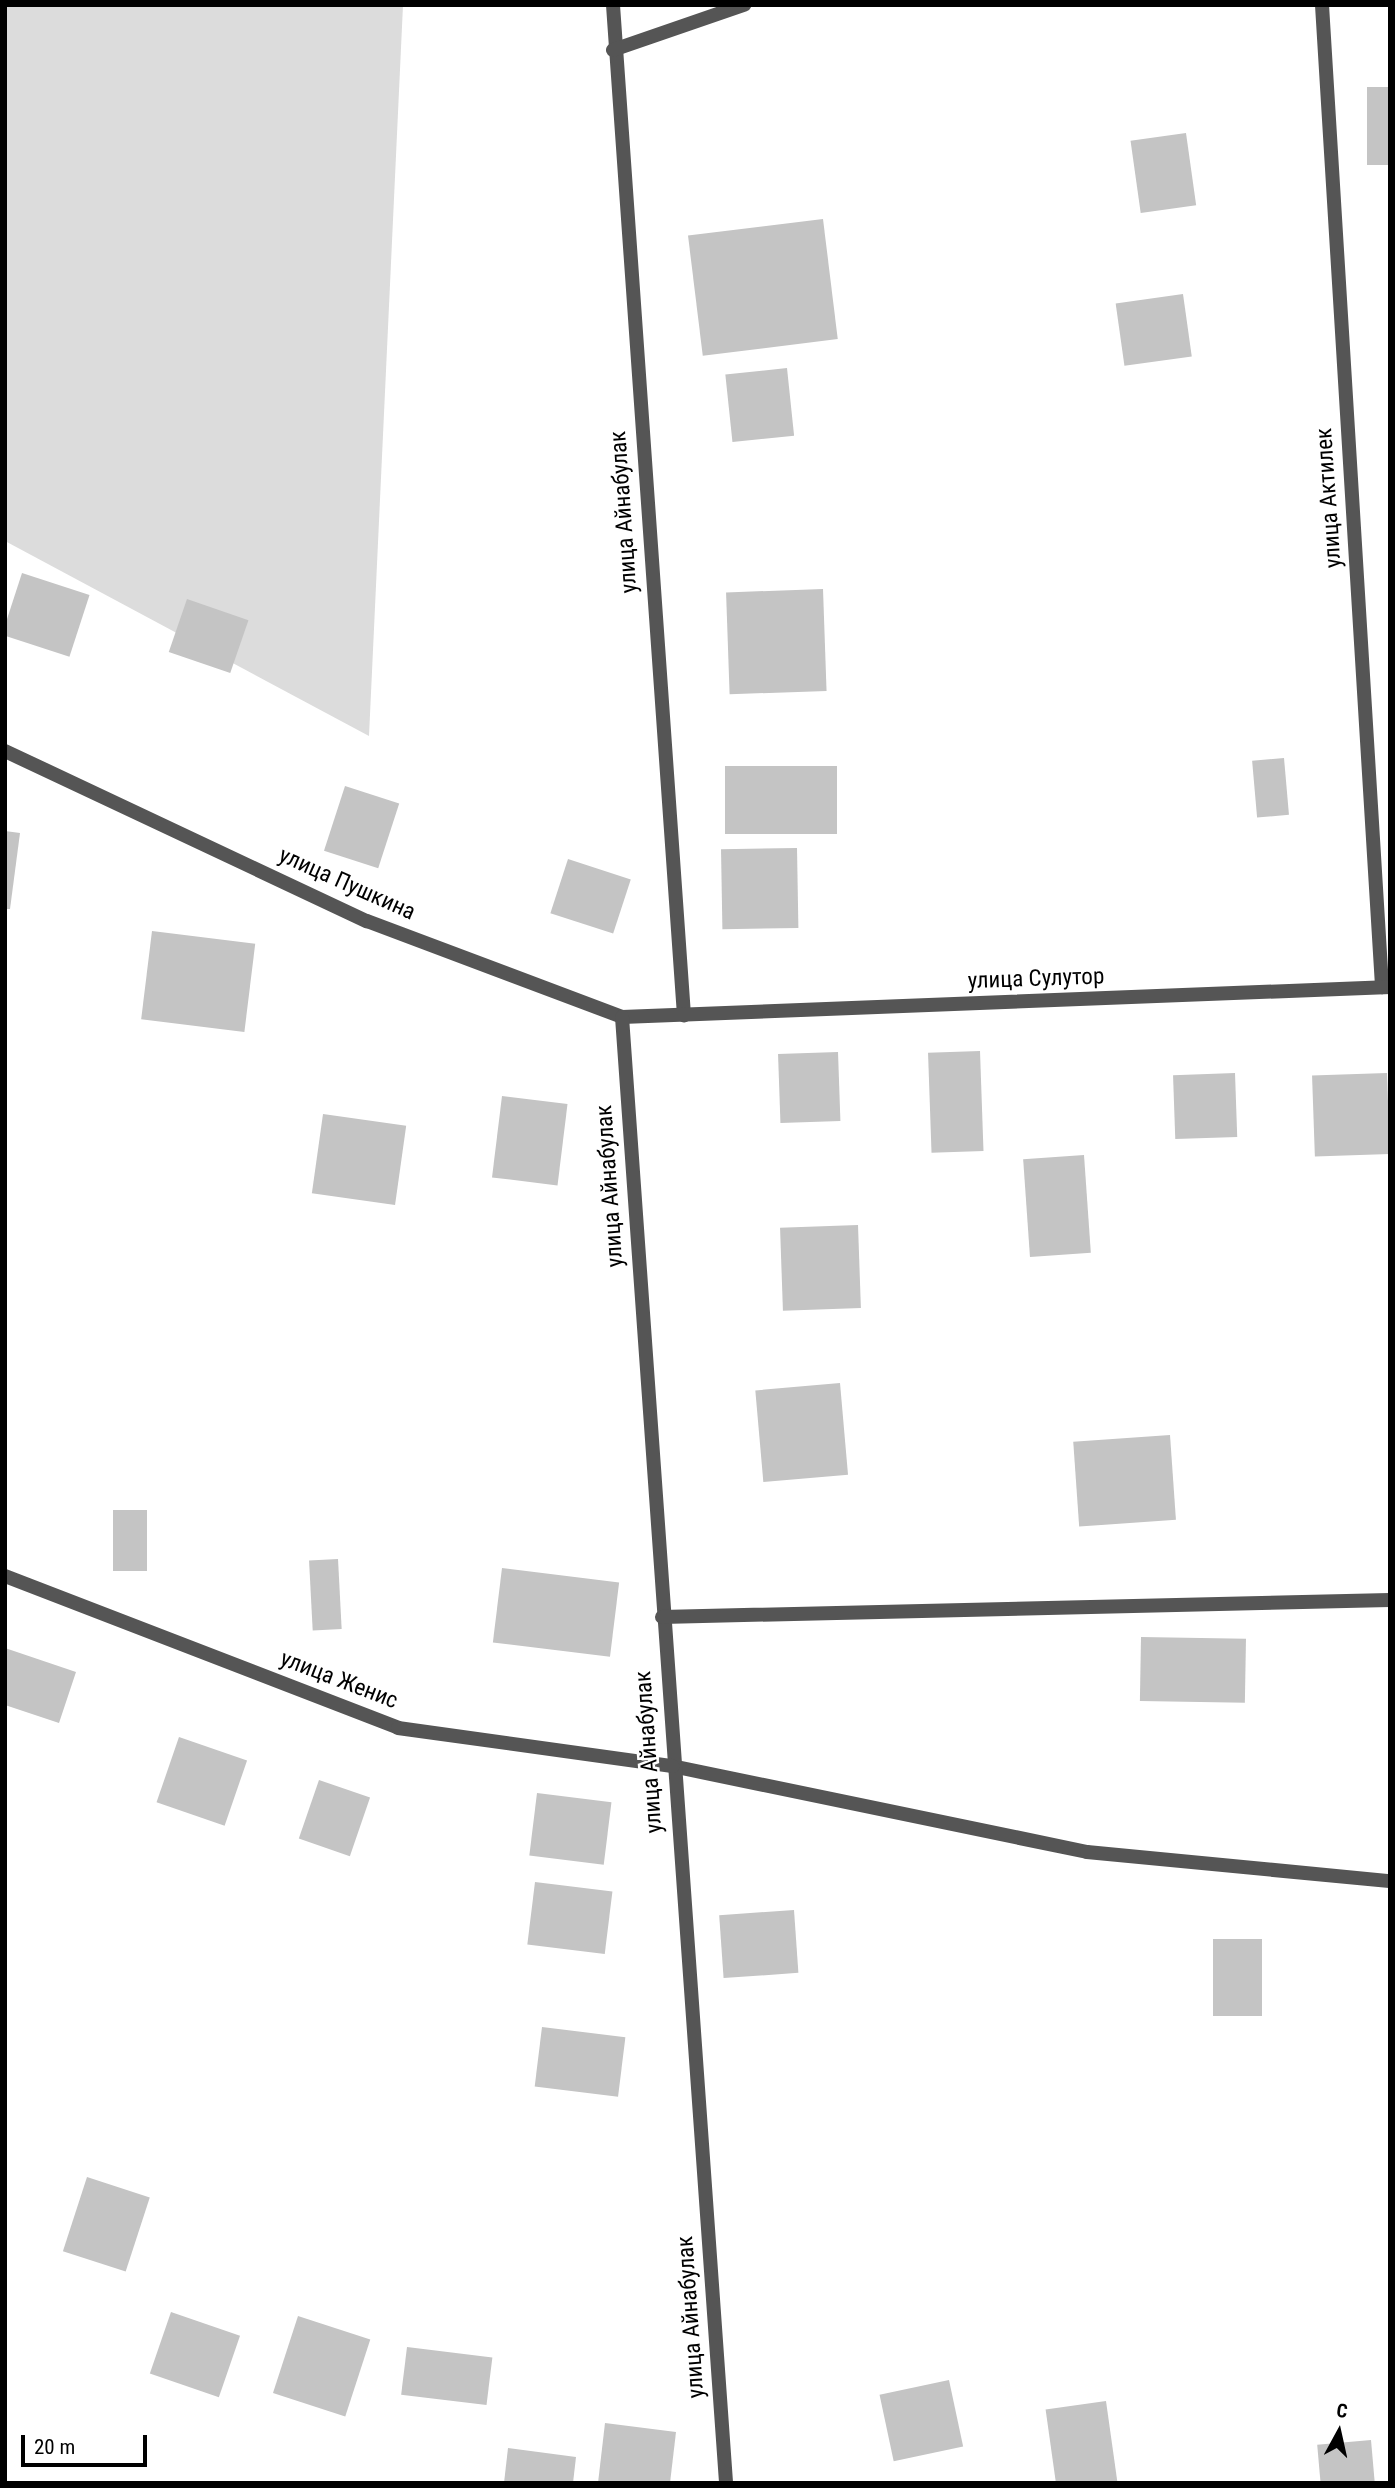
<!DOCTYPE html>
<meta charset="utf-8">
<style>
body{margin:0}
#map{position:relative;width:1395px;height:2488px;overflow:hidden;background:#fff;font-family:"Roboto Condensed",sans-serif}
div>[style]{position:absolute}
[style*='--x']{left:calc(var(--x)*1px);top:calc(var(--y)*1px);width:calc(var(--w)*1px);rotate:calc(var(--a)*1deg)}
.green>*{inset:0;background:#dcdcdc}
.building>*{inset:0;background:#c4c4c4;transform-origin:0 0}
.lane>*{height:14px;margin:-7px;padding:0 7px;transform-origin:7px;border-radius:7px;background:#555}
.street>*{height:14px;margin:-7px;padding:0 7px;transform-origin:7px;border-radius:7px;background:#555}
span{translate:-50% -50%;white-space:nowrap;text-align:center;line-height:1.15;-webkit-text-stroke:5px #fff;paint-order:stroke}
.street-label{font-size:23px;color:#000}
.frame{position:absolute;inset:0;border:7px solid #000;pointer-events:none}
.north{position:absolute;left:1304px;top:2397px;width:70px;height:70px;-webkit-text-stroke:5px #fff;paint-order:stroke;rotate:8deg;font-size:19px;font-weight:700;line-height:28px;text-align:center;color:#000}
.north::after{content:'';display:block;margin:auto;width:24px;height:32px;background:#000;clip-path:polygon(50% 0,100% 100%,50% 72%,0 100%)}
.scale{position:absolute;left:21px;top:2435px;width:126px;height:32px;box-sizing:border-box;border:4px solid #000;border-top:0;padding-left:9px;font-size:21px;line-height:24px;white-space:nowrap;color:#000;-webkit-text-stroke:5px #fff;paint-order:stroke}
</style>
<div id="map">
<div class="green">
<i style="clip-path:polygon(5px 5px,403px 5px,369px 736px,5px 541px)"></i>
</div>
<div class="building">
<i style="left:1390px;top:87px;width:78px;height:23px;rotate:90deg"></i>
<i style="left:1186px;top:133px;width:73px;height:56px;rotate:82deg"></i>
<i style="left:823px;top:219px;width:121px;height:136px;rotate:83deg"></i>
<i style="left:1183px;top:294px;width:63px;height:68px;rotate:82deg"></i>
<i style="left:787px;top:368px;width:68px;height:62px;rotate:84deg"></i>
<i style="left:22px;top:573px;width:71px;height:65px;rotate:18deg"></i>
<i style="left:823px;top:589px;width:102px;height:97px;rotate:88deg"></i>
<i style="left:187px;top:599px;width:65px;height:56px;rotate:19deg"></i>
<i style="left:1284px;top:758px;width:57px;height:32px;rotate:85deg"></i>
<i style="left:725px;top:766px;width:112px;height:68px"></i>
<i style="left:345px;top:786px;width:57px;height:68px;rotate:18deg"></i>
<i style="clip-path:polygon(5px 831px,20px 833px,10px 909px,5px 909px)"></i>
<i style="left:797px;top:848px;width:80px;height:76px;rotate:89deg"></i>
<i style="left:568px;top:859px;width:66px;height:57px;rotate:18deg"></i>
<i style="left:152px;top:931px;width:104px;height:89px;rotate:7deg"></i>
<i style="left:980px;top:1051px;width:100px;height:52px;rotate:88deg"></i>
<i style="left:838px;top:1052px;width:69px;height:60px;rotate:88deg"></i>
<i style="left:1235px;top:1073px;width:64px;height:62px;rotate:88deg"></i>
<i style="left:1387px;top:1073px;width:81px;height:75px;rotate:88deg"></i>
<i style="left:502px;top:1096px;width:66px;height:82px;rotate:7deg"></i>
<i style="left:323px;top:1114px;width:84px;height:80px;rotate:8deg"></i>
<i style="left:1084px;top:1155px;width:98px;height:61px;rotate:86deg"></i>
<i style="left:858px;top:1225px;width:83px;height:78px;rotate:88deg"></i>
<i style="left:840px;top:1383px;width:92px;height:85px;rotate:85deg"></i>
<i style="left:1170px;top:1435px;width:85px;height:97px;rotate:86deg"></i>
<i style="left:113px;top:1510px;width:34px;height:61px"></i>
<i style="left:338px;top:1559px;width:70px;height:29px;rotate:87deg"></i>
<i style="left:502px;top:1568px;width:118px;height:75px;rotate:7deg"></i>
<i style="left:1141px;top:1637px;width:105px;height:64px;rotate:1deg"></i>
<i style="clip-path:polygon(5px 1648px,76px 1672px,59px 1723px,5px 1705px)"></i>
<i style="left:179px;top:1737px;width:72px;height:69px;rotate:19deg"></i>
<i style="left:319px;top:1780px;width:54px;height:62px;rotate:19deg"></i>
<i style="left:537px;top:1793px;width:75px;height:63px;rotate:7deg"></i>
<i style="left:535px;top:1882px;width:78px;height:63px;rotate:7deg"></i>
<i style="left:794px;top:1910px;width:63px;height:75px;rotate:86deg"></i>
<i style="left:1213px;top:1939px;width:49px;height:77px"></i>
<i style="left:542px;top:2027px;width:84px;height:60px;rotate:7deg"></i>
<i style="left:87px;top:2177px;width:66px;height:78px;rotate:18deg"></i>
<i style="left:171px;top:2312px;width:73px;height:65px;rotate:19deg"></i>
<i style="left:298px;top:2316px;width:76px;height:81px;rotate:18deg"></i>
<i style="left:407px;top:2347px;width:86px;height:48px;rotate:7deg"></i>
<i style="left:949px;top:2380px;width:68px;height:71px;rotate:78deg"></i>
<i style="left:1106px;top:2401px;width:83px;height:61px;rotate:82deg"></i>
<i style="clip-path:polygon(605px 2423px,676px 2432px,670px 2483px,598px 2483px)"></i>
<i style="left:1371px;top:2440px;width:43px;height:54px;rotate:85deg"></i>
<i style="clip-path:polygon(508px 2448px,576px 2457px,573px 2483px,504px 2483px)"></i>
</div>
<div class="lane">
<i style="--x:672;--y:1766;--w:424;--a:11.7"></i>
<i style="--x:1087;--y:1852;--w:304;--a:5.5"></i>
</div>
<div class="street">
<i style="--x:613;--y:5;--w:1013;--a:85.98"></i>
<i style="--x:1322;--y:5;--w:984;--a:86.5"></i>
<i style="--x:613;--y:50;--w:139;--a:-19"></i>
<i style="--x:5;--y:751;--w:400;--a:25.2"></i>
<i style="--x:367;--y:921;--w:272;--a:20.6"></i>
<i style="--x:622;--y:1017;--w:769;--a:-2.24"></i>
<i style="--x:622;--y:1017;--w:1470;--a:85.94"></i>
<i style="--x:5;--y:1576;--w:421;--a:21.1"></i>
<i style="--x:398;--y:1728;--w:277;--a:7.9"></i>
<i style="--x:662;--y:1617;--w:728;--a:-1.34"></i>
</div>
<div class="street-label">
<span style="left:1329px;top:498px;rotate:-94deg">улица Актилек</span>
<span style="left:624px;top:512px;rotate:-94deg">улица Айнабулак</span>
<span style="left:347px;top:884px;rotate:24deg">улица Пушкина</span>
<span style="left:1036px;top:979px;rotate:-2deg">улица Сулутор</span>
<span style="left:610px;top:1186px;rotate:-94deg">улица Айнабулак</span>
<span style="left:339px;top:1680px;rotate:21deg">улица Женис</span>
<span style="left:649px;top:1752px;rotate:-94deg">улица Айнабулак</span>
<span style="left:691px;top:2317px;rotate:-94deg">улица Айнабулак</span>
</div>
<div class="frame"></div>
<div class="north">С</div>
<div class="scale">20 m</div>
</div>
